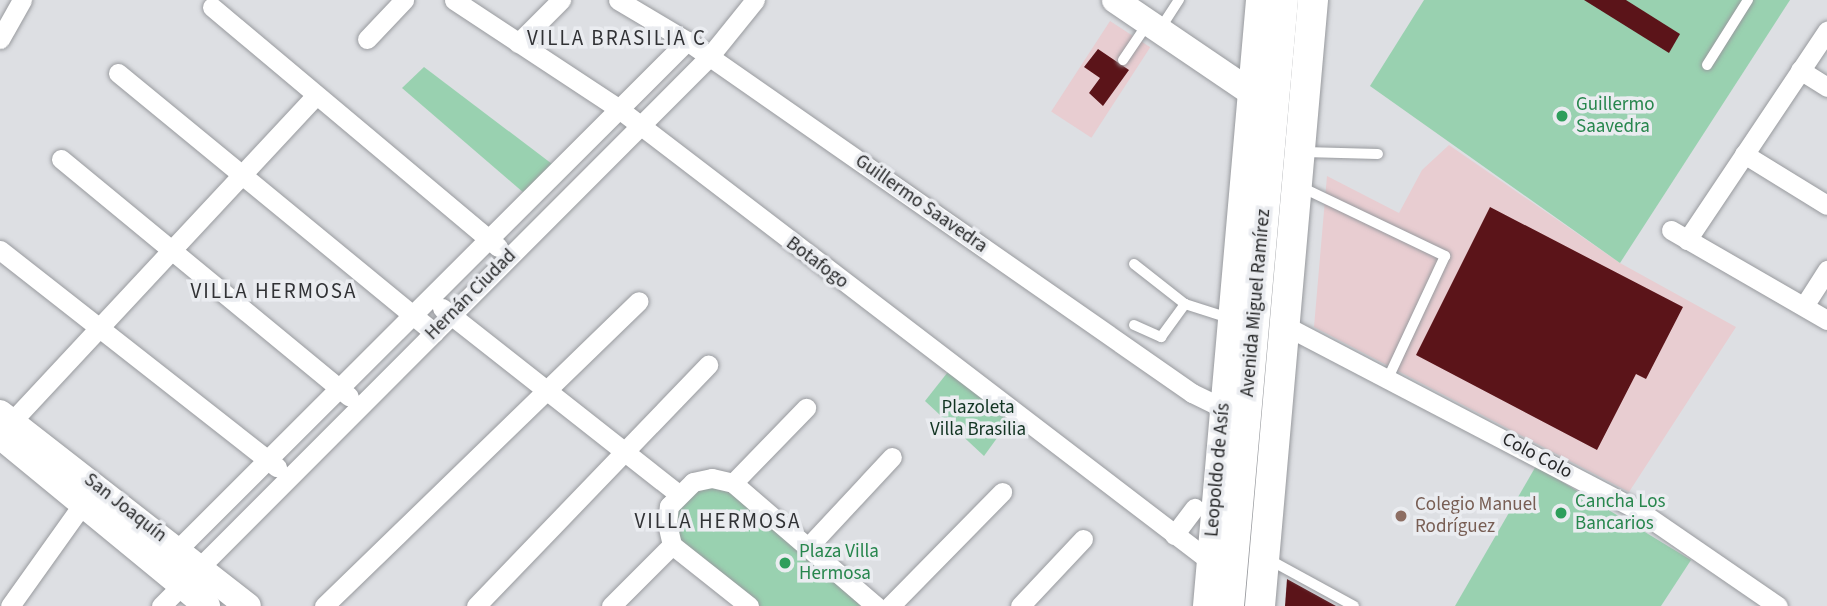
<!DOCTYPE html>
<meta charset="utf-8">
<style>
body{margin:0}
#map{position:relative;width:1827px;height:606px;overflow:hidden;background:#dddfe3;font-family:"Source Sans 3",sans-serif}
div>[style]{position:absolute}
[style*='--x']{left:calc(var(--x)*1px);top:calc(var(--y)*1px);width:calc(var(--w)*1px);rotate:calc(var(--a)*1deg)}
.commercial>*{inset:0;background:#e8cdd1;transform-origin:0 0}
.green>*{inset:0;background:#99d1b0}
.building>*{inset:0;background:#5b1419}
.roads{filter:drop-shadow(0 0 2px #989a9e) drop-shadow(0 0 2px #989a9e)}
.lane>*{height:10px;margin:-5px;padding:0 5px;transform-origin:5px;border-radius:5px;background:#fff}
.street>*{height:19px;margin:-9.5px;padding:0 9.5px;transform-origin:9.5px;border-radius:9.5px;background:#fff}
.secondary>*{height:26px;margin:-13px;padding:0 13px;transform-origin:13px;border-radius:13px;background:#fff}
.primary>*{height:30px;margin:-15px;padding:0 15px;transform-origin:15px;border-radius:15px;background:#fff}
.dots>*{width:19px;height:19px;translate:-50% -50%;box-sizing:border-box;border:4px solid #eaecf0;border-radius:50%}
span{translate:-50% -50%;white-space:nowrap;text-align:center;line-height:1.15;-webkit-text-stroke:7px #eaecf0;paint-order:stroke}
.leisure-label{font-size:19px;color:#27864d}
.left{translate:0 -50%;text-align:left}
.street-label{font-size:19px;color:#252627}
.park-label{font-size:19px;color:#113422}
.education-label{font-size:19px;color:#785e54}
.neighbourhood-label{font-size:21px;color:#313235;letter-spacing:2px}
</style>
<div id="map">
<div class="commercial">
<i style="left:1110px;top:21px;width:48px;height:108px;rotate:33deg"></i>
<i style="clip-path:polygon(1449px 145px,1620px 263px,1736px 327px,1629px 492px,1314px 327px,1327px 176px,1399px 213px,1422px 170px)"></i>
</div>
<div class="green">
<i style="clip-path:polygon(1424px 0,1790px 0,1620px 263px,1370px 86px)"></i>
<i style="clip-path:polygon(424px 67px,560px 170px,531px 199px,402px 88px)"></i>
<i style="clip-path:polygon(951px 368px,1013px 416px,984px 456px,925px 401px)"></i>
<i style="clip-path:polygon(1536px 466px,1691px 560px,1661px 606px,1455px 606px)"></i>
<i style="clip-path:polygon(712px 478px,876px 606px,749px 606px,672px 545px,669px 506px)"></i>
</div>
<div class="building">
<i style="clip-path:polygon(1584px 0,1626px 0,1680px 34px,1669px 53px)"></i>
<i style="clip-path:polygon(1098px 49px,1129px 70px,1103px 106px,1089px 93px,1100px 78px,1084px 67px)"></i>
<i style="clip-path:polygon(1490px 207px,1683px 307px,1646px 379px,1636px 374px,1597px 450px,1416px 355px)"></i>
<i style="clip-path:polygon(1287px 579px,1336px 606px,1285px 606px)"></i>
</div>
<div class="roads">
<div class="lane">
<i style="--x:1160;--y:29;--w:35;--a:-57"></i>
<i style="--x:1123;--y:60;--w:45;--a:-56"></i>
<i style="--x:1707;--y:65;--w:77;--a:-57.8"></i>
<i style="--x:1304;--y:152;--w:74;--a:1.5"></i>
<i style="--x:1301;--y:187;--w:160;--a:25.6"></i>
<i style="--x:1445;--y:256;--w:135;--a:115"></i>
<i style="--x:1134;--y:264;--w:65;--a:38.1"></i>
<i style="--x:1134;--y:325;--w:30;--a:24"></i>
<i style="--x:1161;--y:337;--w:41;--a:-54"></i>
<i style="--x:1185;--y:304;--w:46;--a:17.7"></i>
<i style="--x:1268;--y:559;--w:98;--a:28.7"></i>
</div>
<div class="street">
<i style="--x:454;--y:0;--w:198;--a:33.4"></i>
<i style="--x:619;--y:109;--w:744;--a:37.41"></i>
<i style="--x:618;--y:0;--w:80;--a:30.7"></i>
<i style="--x:687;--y:41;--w:616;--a:34.88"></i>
<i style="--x:1192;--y:393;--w:34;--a:26"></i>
<i style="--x:212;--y:7;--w:373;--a:40"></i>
<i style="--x:0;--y:39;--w:45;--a:-60.6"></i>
<i style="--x:367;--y:39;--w:54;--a:-46.5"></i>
<i style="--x:518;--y:43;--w:61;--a:-45"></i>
<i style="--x:1800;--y:70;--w:32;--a:32"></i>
<i style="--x:118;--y:73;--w:409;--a:39.4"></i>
<i style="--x:1744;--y:154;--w:97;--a:31.6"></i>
<i style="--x:61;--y:159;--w:373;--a:39.5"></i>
<i style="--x:1671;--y:230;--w:180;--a:30"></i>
<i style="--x:1687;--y:240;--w:252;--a:-56.2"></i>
<i style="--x:0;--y:250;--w:352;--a:38.1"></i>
<i style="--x:1804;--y:306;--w:43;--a:-57.4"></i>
<i style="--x:442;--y:308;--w:299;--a:38.2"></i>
<i style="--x:1284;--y:325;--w:403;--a:27.6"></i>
<i style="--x:1641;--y:512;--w:166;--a:34.5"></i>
<i style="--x:2;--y:432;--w:458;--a:-47"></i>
<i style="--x:733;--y:483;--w:105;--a:-45.8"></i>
<i style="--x:1174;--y:535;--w:34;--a:-53"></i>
<i style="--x:808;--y:547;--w:123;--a:-47"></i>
<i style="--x:167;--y:560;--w:735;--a:-44.94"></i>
<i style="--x:10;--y:606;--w:124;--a:-54.5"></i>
<i style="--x:161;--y:606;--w:776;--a:-45.05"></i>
<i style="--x:709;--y:57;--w:73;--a:-51.1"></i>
<i style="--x:324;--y:606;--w:438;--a:-44.1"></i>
<i style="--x:476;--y:606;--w:335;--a:-46.1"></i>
<i style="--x:611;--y:606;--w:86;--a:-45"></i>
<i style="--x:749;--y:606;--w:98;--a:-141.6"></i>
<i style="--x:672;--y:545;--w:22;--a:-103"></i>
<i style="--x:667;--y:524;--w:18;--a:-84"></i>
<i style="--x:669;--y:506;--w:34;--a:-45"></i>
<i style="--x:693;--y:482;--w:19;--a:-12"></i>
<i style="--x:712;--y:478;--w:22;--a:13"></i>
<i style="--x:733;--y:483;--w:189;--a:40.7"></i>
<i style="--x:890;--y:606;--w:160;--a:-45.5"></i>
<i style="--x:1020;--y:606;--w:92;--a:-46.8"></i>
</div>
<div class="secondary">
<i style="--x:1115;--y:0;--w:178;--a:34.2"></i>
<i style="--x:0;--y:413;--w:314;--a:37.9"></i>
<i style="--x:0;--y:436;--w:268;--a:39.4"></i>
<i style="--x:1206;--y:606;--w:608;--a:-85"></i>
</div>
<div class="primary">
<i style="--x:1229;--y:606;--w:608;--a:-84.91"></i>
<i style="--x:1260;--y:606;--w:608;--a:-85"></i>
</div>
</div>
<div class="dots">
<i style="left:1562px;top:116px;background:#2e9e5b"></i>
<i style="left:1561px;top:513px;background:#2e9e5b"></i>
<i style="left:1401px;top:516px;background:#8d6e63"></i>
<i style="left:785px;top:563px;background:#2e9e5b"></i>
</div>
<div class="leisure-label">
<span class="left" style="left:1576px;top:116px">Guillermo<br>Saavedra</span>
<span class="left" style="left:1575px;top:513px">Cancha Los<br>Bancarios</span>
<span class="left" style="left:799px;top:563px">Plaza Villa<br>Hermosa</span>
</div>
<div class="street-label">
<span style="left:921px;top:204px;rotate:35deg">Guillermo Saavedra</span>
<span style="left:817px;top:263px;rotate:37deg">Botafogo</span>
<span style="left:471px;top:295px;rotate:-45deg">Hernán Ciudad</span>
<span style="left:1256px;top:303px;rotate:-85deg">Avenida Miguel Ramírez</span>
<span style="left:1537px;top:456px;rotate:28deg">Colo Colo</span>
<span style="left:1218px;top:470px;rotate:-85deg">Leopoldo de Asís</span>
<span style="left:125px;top:508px;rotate:38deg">San Joaquín</span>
</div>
<div class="park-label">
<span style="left:978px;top:419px">Plazoleta<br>Villa Brasilia</span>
</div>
<div class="education-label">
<span class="left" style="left:1415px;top:516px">Colegio Manuel<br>Rodríguez</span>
</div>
<div class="neighbourhood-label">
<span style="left:617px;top:38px">VILLA BRASILIA C</span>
<span style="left:274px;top:291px">VILLA HERMOSA</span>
<span style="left:718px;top:521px">VILLA HERMOSA</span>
</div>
</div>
